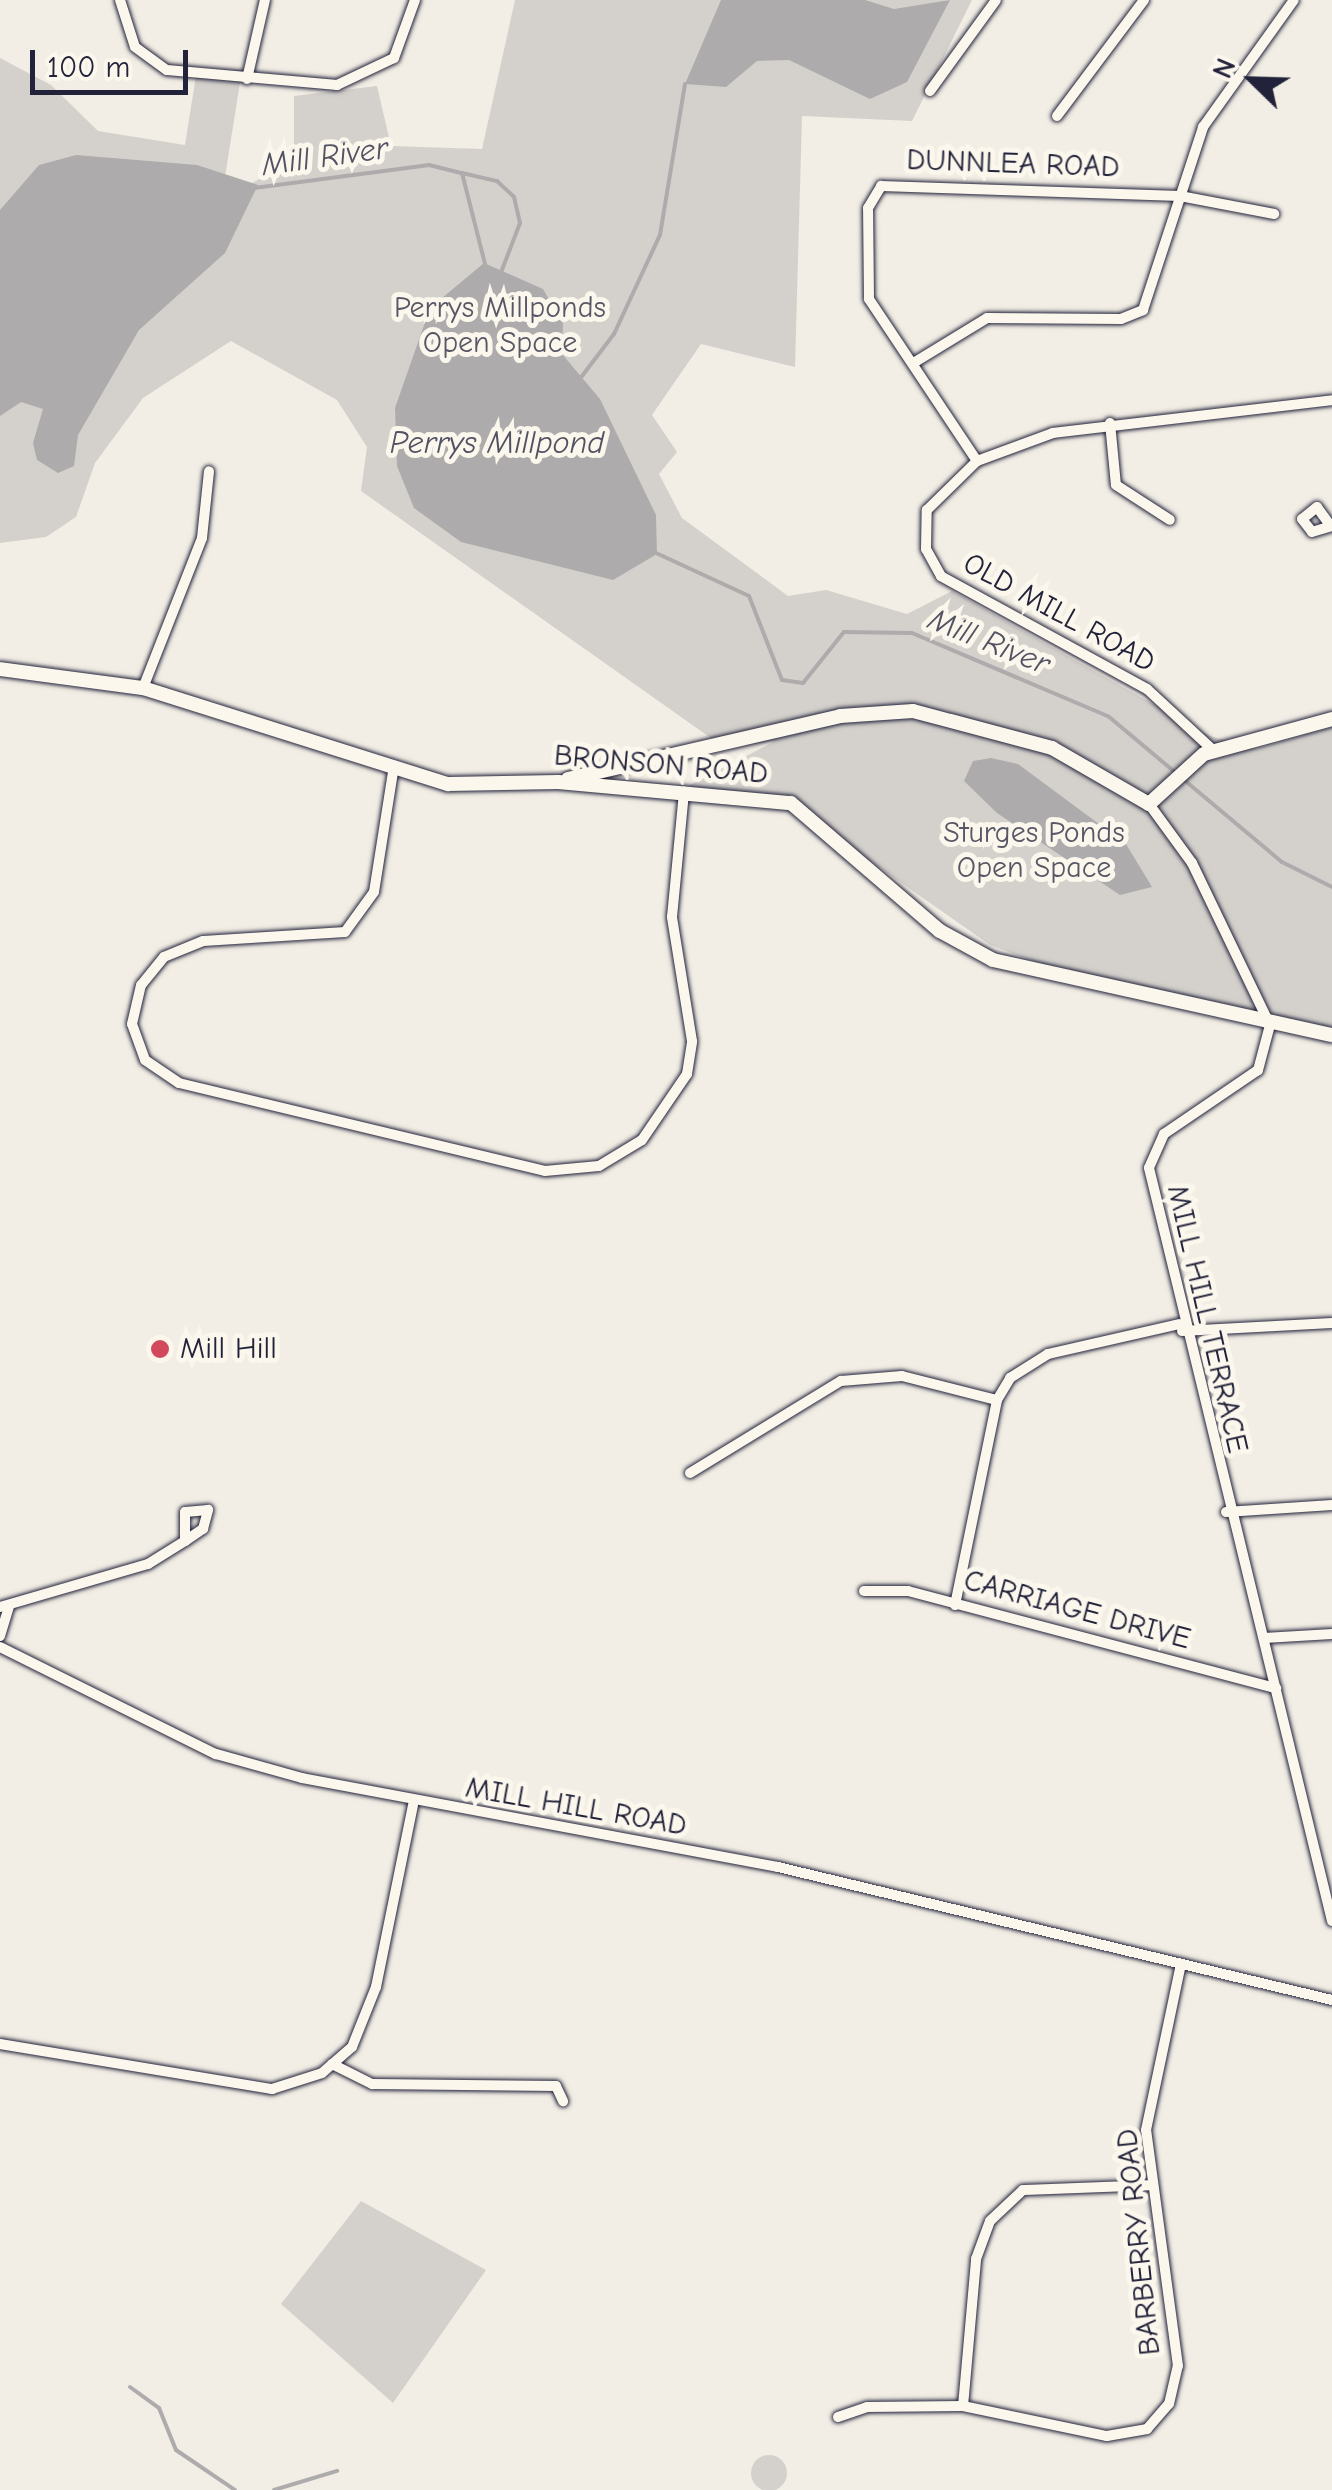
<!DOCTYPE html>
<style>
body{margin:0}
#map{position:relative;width:1332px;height:2490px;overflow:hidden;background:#f2eee5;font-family:"Comic Neue",sans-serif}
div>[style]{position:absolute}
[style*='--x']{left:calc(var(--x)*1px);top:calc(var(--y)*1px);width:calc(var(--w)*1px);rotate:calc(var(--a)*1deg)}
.green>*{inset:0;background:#d4d1cc}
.round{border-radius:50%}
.water>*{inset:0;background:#aeabad}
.stream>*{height:4px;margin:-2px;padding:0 2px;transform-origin:2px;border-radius:2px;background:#aeabad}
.roads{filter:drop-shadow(0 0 2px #22223b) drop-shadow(0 0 2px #22223b)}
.minor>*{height:10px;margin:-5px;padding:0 5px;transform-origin:5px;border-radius:5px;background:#fbf7ec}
.secondary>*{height:14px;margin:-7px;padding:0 7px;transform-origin:7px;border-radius:7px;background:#fbf7ec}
.dots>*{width:28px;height:28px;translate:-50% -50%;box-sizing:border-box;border:5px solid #fbf7ec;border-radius:50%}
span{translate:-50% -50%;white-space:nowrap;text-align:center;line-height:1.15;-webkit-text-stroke:10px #fbf7ec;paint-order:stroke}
.street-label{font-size:30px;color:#22223b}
.park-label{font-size:30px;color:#575766}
.poi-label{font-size:30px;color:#22223b}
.left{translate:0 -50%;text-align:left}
.water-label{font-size:32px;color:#535263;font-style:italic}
.north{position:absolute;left:1202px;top:30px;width:100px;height:100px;-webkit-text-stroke:8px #fbf7ec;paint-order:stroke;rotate:293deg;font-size:28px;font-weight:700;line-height:40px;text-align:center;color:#22223b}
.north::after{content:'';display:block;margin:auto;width:35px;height:45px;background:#22223b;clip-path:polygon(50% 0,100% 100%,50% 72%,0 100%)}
.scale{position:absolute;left:30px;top:50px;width:158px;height:45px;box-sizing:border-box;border:5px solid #22223b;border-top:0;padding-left:12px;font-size:30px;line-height:35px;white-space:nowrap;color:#22223b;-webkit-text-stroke:8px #fbf7ec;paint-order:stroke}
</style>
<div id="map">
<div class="green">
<i style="clip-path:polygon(515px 0,972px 0,912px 121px,802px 116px,795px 367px,701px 344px,652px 415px,677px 452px,659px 474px,682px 518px,788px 596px,826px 590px,907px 614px,952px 591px,1210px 736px,1256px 749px,1332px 727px,1332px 1029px,1072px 976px,990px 945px,790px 805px,688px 786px,775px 741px,725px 748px,361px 491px,367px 447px,337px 400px,231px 341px,143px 398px,95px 463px,76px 517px,46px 537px,0 543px,0 58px,51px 85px,98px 131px,185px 145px,197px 69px,242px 70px,224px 183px,237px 191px,294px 160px,294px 96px,377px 86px,391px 146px,482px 149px)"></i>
<i style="clip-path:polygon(361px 2201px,486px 2270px,393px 2403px,281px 2304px)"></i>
<i class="round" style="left:751px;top:2455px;width:36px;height:36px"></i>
</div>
<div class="water">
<i style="clip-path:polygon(721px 0,865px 0,894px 9px,950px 0,907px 82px,870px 99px,789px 60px,757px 61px,726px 87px,685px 84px)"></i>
<i style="clip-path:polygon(76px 155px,197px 165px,258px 185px,225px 253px,139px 330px,78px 435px,74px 466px,58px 473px,37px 460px,33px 443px,43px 409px,21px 402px,0 416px,0 210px,39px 165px)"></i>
<i style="clip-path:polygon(484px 263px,543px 289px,563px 324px,562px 354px,600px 399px,656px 515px,657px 554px,613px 580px,461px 542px,414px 508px,397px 466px,395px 408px,430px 308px)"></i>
<i style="clip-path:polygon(991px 758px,1018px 764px,1126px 844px,1152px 887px,1120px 895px,997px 813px,964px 781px,973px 761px)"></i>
</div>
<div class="stream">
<i style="--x:462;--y:173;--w:36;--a:13"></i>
<i style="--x:497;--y:181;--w:23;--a:43"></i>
<i style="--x:514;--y:197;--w:27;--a:77"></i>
<i style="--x:520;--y:223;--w:56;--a:111"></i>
<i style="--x:254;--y:188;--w:177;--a:-7.5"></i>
<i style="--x:429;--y:165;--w:34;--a:14"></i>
<i style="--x:462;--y:173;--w:94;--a:75.8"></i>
<i style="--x:576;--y:384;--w:63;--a:-52.8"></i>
<i style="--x:614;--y:334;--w:109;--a:-65.1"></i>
<i style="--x:660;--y:235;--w:153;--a:-80.6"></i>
<i style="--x:656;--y:553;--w:102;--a:24.8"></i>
<i style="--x:749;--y:596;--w:90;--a:68.6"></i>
<i style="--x:782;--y:680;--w:21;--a:8"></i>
<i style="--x:803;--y:683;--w:65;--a:-51.2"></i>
<i style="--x:844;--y:632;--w:68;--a:0.8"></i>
<i style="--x:912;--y:633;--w:213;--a:23"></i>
<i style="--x:1108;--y:716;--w:89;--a:40"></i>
<i style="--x:1183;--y:779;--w:129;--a:40"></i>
<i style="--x:1282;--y:862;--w:56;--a:26.6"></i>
<i style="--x:130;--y:2387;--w:36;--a:36"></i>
<i style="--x:159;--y:2408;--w:45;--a:68"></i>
<i style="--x:176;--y:2450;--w:71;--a:34.1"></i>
<i style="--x:274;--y:2490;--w:66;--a:-16.8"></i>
</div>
<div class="roads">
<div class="minor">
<i style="--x:120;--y:0;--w:49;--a:72.3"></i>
<i style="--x:135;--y:47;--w:39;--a:36"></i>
<i style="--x:167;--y:70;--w:171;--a:5"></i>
<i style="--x:337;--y:85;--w:63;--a:-25.3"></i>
<i style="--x:394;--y:58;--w:62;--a:-70.1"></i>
<i style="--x:247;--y:79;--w:81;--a:-77.2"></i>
<i style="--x:930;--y:91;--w:112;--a:-54"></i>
<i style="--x:1057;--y:116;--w:145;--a:-53.1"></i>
<i style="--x:915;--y:362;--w:84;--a:-31.4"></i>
<i style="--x:987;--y:318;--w:134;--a:0.4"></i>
<i style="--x:1121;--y:319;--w:24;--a:-22"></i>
<i style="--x:1143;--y:310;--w:193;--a:-71.8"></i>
<i style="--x:1203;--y:127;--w:156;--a:-54.4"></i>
<i style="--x:1110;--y:423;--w:62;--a:84.5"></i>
<i style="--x:1116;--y:485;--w:64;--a:32.9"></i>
<i style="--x:977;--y:461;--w:195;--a:-123.7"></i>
<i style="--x:869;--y:299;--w:91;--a:-90.6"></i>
<i style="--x:868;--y:208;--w:26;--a:-59"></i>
<i style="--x:881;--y:186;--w:299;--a:1.9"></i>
<i style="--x:1180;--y:196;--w:96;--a:10.8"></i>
<i style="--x:1330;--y:525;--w:22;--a:-126"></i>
<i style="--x:1317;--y:507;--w:19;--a:141"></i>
<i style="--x:1302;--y:519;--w:16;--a:52"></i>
<i style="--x:1312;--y:532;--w:21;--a:-17"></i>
<i style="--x:143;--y:688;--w:161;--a:-68.5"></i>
<i style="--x:202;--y:538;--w:67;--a:-84"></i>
<i style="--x:1214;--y:751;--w:91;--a:-137.2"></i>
<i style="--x:1147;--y:689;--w:235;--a:-151.3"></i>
<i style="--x:941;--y:576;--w:31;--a:-119"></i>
<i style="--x:926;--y:549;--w:39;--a:-89"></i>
<i style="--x:927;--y:510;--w:70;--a:-44.4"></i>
<i style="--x:977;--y:461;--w:81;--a:-20.2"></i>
<i style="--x:1053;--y:433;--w:281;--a:-6.7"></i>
<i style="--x:393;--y:772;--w:121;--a:99"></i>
<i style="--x:374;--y:892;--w:49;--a:125.9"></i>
<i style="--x:345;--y:932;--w:142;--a:176.4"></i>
<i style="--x:203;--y:941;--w:42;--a:157.7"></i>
<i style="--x:164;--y:957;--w:36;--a:129"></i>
<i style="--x:141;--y:985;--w:40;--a:103"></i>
<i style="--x:132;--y:1024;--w:38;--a:70"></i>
<i style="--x:145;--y:1060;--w:41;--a:34.1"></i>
<i style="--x:179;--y:1083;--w:376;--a:13.5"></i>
<i style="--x:545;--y:1171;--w:54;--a:-5.3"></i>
<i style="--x:599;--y:1166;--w:50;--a:-31.2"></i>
<i style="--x:642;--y:1140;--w:80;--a:-55.7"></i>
<i style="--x:687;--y:1074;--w:33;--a:-81"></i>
<i style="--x:692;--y:1041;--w:126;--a:-99.2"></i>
<i style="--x:672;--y:917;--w:126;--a:-84.5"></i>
<i style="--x:1149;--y:804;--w:73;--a:53.9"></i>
<i style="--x:1192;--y:863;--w:180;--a:64.3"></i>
<i style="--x:1270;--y:1025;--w:47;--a:104.9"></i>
<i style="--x:1258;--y:1070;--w:114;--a:145.8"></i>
<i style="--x:1164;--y:1134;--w:37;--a:114"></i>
<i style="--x:1149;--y:1168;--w:775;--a:76.34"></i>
<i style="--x:1182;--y:1331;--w:150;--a:-3.1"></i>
<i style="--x:690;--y:1473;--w:177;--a:-31.4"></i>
<i style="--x:841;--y:1381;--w:61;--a:-4.7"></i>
<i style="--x:902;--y:1376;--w:98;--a:14.2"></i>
<i style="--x:1226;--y:1512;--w:106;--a:-3.8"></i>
<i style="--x:864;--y:1591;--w:44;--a:0"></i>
<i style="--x:908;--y:1591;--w:381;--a:14.8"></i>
<i style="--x:955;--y:1605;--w:209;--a:-78.4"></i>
<i style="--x:997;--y:1400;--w:26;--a:-59"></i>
<i style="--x:1010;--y:1378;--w:45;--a:-32.3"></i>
<i style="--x:1048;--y:1354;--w:135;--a:-12.8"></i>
<i style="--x:0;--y:1607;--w:154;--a:-16.2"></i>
<i style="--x:148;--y:1564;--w:44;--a:-31.9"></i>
<i style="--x:185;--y:1541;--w:22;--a:-34"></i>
<i style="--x:203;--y:1529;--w:20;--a:-75"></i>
<i style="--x:208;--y:1510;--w:23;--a:175"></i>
<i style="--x:185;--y:1512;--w:29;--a:90"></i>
<i style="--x:0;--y:1636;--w:31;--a:-73"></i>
<i style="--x:1264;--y:1638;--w:68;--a:-3.4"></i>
<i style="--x:0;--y:1647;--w:241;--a:26.4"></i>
<i style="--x:216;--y:1754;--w:89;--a:15.6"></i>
<i style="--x:302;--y:1778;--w:484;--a:10.6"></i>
<i style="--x:778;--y:1867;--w:570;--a:13.5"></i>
<i style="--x:0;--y:2044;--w:276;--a:9.4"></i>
<i style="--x:272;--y:2089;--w:52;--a:-17.7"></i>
<i style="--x:322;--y:2073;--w:40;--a:-41"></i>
<i style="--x:352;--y:2047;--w:65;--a:-68.2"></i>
<i style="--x:376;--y:1987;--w:186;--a:-78.5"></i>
<i style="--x:332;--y:2064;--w:45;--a:26.6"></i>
<i style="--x:372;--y:2084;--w:184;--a:0.6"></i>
<i style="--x:556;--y:2086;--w:17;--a:65"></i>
<i style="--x:963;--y:2406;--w:148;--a:-84.9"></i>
<i style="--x:976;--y:2259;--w:40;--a:-69.8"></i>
<i style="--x:990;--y:2221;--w:45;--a:-43.2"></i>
<i style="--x:1023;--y:2190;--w:128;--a:-2.2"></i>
<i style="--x:838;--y:2417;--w:31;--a:-19"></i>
<i style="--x:867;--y:2407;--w:96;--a:-0.6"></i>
<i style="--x:963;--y:2406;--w:147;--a:11.8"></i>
<i style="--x:1107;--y:2436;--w:41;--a:-9.9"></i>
<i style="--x:1147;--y:2429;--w:33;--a:-49"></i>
<i style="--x:1169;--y:2404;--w:39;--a:-77"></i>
<i style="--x:1178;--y:2366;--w:238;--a:-97.7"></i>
<i style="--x:1146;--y:2130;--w:166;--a:-78.1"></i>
</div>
<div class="secondary">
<i style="--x:0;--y:669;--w:144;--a:7.6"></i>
<i style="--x:143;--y:688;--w:320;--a:17.5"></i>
<i style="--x:448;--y:784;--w:110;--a:-1"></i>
<i style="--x:558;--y:782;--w:234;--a:5.2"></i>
<i style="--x:791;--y:803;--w:196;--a:40.7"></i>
<i style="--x:940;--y:931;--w:60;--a:28.7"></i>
<i style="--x:993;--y:960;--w:347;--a:12.5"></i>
<i style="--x:568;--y:779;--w:279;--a:-13"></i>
<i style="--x:840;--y:716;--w:73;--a:-3.9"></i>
<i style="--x:913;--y:711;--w:144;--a:14.9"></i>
<i style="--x:1052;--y:748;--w:112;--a:30"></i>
<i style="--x:1149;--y:804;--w:74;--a:-42.3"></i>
<i style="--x:1204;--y:754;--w:133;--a:-15.3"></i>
</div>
</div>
<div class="dots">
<i style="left:160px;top:1349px;background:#d1495b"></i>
</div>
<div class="street-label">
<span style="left:1013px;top:164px;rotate:2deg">DUNNLEA ROAD</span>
<span style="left:1059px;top:613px;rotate:29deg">OLD MILL ROAD</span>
<span style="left:661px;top:765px;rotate:5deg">BRONSON ROAD</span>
<span style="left:1207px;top:1319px;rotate:77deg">MILL HILL TERRACE</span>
<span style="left:1077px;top:1610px;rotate:15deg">CARRIAGE DRIVE</span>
<span style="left:576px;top:1807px;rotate:10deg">MILL HILL ROAD</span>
<span style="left:1139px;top:2242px;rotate:-96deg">BARBERRY ROAD</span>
</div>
<div class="park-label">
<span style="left:500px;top:325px">Perrys Millponds<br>Open Space</span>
<span style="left:1034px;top:850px">Sturges Ponds<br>Open Space</span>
</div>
<div class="poi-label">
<span class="left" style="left:180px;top:1349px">Mill Hill</span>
</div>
<div class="water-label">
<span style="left:325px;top:157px;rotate:-8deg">Mill River</span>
<span style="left:497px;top:443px">Perrys Millpond</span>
<span style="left:989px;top:642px;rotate:22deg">Mill River</span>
</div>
<div class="north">N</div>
<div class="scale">100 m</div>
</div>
